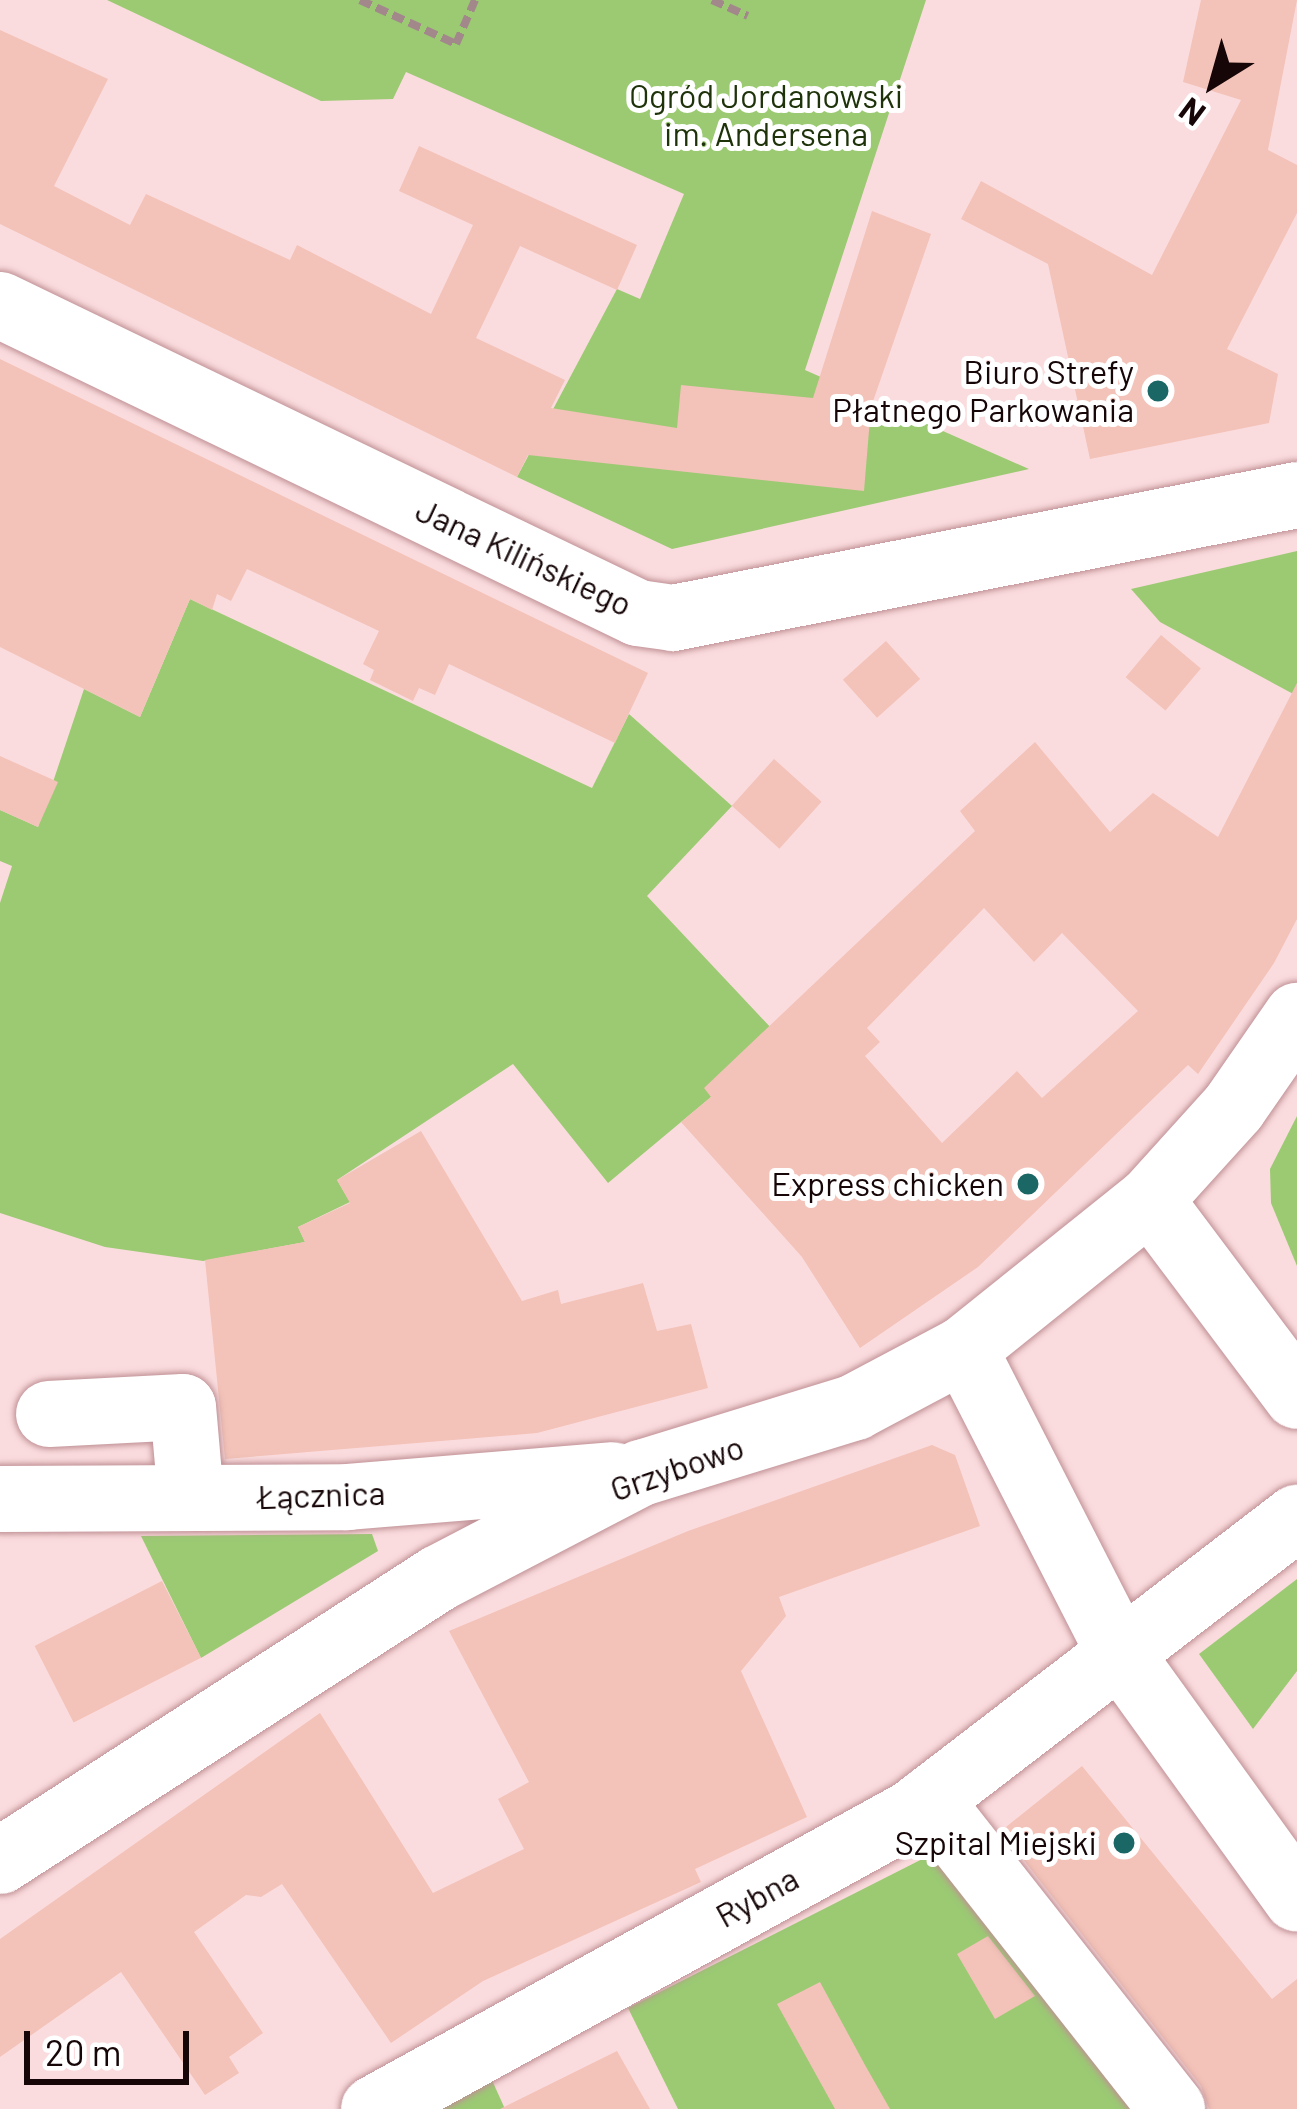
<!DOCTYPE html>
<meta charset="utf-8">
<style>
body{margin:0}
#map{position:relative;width:1297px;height:2109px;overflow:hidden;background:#fbdcde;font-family:Barlow,sans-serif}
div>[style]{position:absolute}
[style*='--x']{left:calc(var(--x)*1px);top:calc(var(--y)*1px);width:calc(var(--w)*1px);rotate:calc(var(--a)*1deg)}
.green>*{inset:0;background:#9bca73}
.building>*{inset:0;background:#f3c2b8;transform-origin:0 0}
.path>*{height:8px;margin-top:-4px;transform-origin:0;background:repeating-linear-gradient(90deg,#a2888a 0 12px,transparent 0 18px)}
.roads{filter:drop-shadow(0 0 3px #bf9095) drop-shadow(0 0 3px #bf9095)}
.minor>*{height:66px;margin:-33px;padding:0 33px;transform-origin:33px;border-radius:33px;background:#fff}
.dots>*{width:33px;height:33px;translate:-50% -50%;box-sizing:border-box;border:6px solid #fff;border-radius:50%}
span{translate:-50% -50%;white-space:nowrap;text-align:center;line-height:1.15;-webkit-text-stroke:10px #fff;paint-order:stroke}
.park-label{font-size:33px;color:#1f330a}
.poi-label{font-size:33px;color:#160608}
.right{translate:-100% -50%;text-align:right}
.street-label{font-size:33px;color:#160608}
.north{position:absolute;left:1153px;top:24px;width:120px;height:120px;-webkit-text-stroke:9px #fff;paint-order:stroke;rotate:217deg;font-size:33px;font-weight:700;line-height:48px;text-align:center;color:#160608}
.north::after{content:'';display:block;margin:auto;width:42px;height:54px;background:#160608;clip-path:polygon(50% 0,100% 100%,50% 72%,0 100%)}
.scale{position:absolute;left:24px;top:2031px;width:165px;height:54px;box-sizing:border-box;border:6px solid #160608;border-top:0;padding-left:15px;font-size:36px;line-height:42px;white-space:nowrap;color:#160608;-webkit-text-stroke:9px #fff;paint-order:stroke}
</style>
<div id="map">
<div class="green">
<i style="clip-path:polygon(107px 0,926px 0,805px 370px,1029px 469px,672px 549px,517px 477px,617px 289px,640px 299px,684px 194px,406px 72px,393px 99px,321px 101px)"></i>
<i style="clip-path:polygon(1297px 551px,1297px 696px,1160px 622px,1131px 589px)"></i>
<i style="clip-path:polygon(190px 599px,592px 788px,629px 714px,732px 806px,647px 896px,772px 1029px,711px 1097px,608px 1183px,513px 1064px,337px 1180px,350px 1202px,298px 1227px,305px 1242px,203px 1261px,105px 1247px,0 1213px,0 903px,12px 866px,0 861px,0 810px,38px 827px,84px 689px,140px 717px)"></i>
<i style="clip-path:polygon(1297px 1116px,1297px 1266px,1271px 1203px,1270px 1169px)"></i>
<i style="clip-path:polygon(372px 1534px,378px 1551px,201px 1658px,141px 1536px)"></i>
<i style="clip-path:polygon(1297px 1579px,1297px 1671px,1253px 1729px,1199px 1654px)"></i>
<i style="clip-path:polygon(946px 1847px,1152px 2109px,678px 2109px,628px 2008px)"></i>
<i style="clip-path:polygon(491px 2078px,505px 2109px,441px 2109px)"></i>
</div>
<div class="building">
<i style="clip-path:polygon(1201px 0,1297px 0,1268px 150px,1297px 165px,1297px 213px,1227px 349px,1278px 374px,1269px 423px,1090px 459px,1048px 264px,961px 219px,981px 181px,1152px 275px,1241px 100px,1183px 82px)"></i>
<i style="clip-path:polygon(0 30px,108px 79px,54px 186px,130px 225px,146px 194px,290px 260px,297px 245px,431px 314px,473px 225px,399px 191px,419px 146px,637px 245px,617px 290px,520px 246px,476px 338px,565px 380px,551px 408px,677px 428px,681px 385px,813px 398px,872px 211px,931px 234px,871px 407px,864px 491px,528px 455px,517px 477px,0 224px)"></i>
<i style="clip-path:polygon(0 359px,648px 673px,615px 743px,449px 664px,435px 695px,419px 688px,413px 701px,370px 680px,374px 670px,363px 664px,379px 631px,247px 569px,231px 601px,217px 594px,212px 610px,190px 599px,140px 717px,0 647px)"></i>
<i style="left:1161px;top:635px;width:52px;height:55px;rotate:40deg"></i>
<i style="left:886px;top:641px;width:51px;height:58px;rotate:48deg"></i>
<i style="clip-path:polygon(evenodd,1297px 683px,1297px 919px,1274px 963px,1198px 1074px,1188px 1065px,978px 1267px,860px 1348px,802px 1257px,681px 1122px,711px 1097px,704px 1088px,975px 831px,960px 811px,1035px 742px,1110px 832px,1153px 793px,1218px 837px,1297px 683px,984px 908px,1034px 962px,1062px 933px,1138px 1011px,1042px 1098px,1017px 1071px,942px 1143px,865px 1056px,880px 1042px,867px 1028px,984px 908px)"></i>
<i style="clip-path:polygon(0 756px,58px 782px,38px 827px,0 810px)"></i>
<i style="left:774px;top:759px;width:64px;height:63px;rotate:42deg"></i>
<i style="clip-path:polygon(421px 1131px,522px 1301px,558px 1290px,561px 1304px,643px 1283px,657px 1331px,691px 1324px,708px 1388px,537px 1433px,225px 1459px,205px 1260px,305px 1242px,298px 1227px,350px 1203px,337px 1180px)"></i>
<i style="clip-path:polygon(932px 1445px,955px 1455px,980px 1526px,779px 1597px,786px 1616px,741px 1671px,807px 1817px,695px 1869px,701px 1882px,483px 1981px,391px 2043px,282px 1884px,261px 1897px,246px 1895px,194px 1932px,263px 2033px,229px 2057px,239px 2073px,205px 2095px,121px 1972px,0 2057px,0 1939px,320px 1713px,433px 1893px,524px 1849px,498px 1799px,529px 1782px,449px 1631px,688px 1531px)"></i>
<i style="left:162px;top:1581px;width:86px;height:143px;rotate:63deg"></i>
<i style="clip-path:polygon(1082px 1766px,1272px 1999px,1297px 1979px,1297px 2109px,1209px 2109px,1201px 2086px,1001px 1831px)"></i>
<i style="clip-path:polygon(988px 1936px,1035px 1996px,995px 2019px,957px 1954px)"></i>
<i style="clip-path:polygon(820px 1982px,865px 2065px,890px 2109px,835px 2109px,777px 2004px)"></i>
<i style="clip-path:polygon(617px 2051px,650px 2109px,500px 2109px)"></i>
</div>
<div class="path">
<i style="--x:360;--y:0;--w:106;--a:24.6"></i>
<i style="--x:456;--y:44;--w:48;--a:-66.6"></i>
<i style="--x:712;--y:0;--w:39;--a:24"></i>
</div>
<div class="roads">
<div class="minor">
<i style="--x:0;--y:305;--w:708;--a:25.77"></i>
<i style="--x:638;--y:613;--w:35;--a:8"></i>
<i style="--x:673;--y:618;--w:636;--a:-11.15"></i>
<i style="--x:1150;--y:1200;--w:245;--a:53.1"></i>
<i style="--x:964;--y:1349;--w:340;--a:62.9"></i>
<i style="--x:1119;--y:1652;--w:304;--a:54.2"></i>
<i style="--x:49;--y:1414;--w:134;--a:-3"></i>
<i style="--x:183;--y:1407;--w:91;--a:85"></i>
<i style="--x:0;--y:1499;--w:348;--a:-0.3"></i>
<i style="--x:348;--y:1497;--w:266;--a:-4.7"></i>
<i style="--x:929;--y:1800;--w:393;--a:51.8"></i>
<i style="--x:0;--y:1861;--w:522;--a:-32.81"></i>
<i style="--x:439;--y:1578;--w:228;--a:-27.5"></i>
<i style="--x:641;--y:1473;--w:224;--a:-17.1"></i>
<i style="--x:855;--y:1407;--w:123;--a:-28"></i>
<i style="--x:964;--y:1349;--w:238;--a:-38.7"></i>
<i style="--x:1150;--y:1200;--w:125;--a:-47.9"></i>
<i style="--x:1234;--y:1107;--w:111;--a:-55.3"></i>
<i style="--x:374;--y:2109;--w:614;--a:-28.82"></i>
<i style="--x:912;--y:1813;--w:485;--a:-37.5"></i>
</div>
</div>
<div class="dots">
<i style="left:1158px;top:391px;background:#1a6765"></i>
<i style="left:1028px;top:1184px;background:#1a6765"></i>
<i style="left:1124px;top:1843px;background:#1a6765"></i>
</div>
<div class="park-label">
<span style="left:766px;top:115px">Ogród Jordanowski<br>im. Andersena</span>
</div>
<div class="poi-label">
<span class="right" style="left:1134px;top:391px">Biuro Strefy<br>Płatnego Parkowania</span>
<span class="right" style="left:1004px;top:1184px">Express chicken</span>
<span class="right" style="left:1097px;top:1843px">Szpital Miejski</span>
</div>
<div class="street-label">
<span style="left:524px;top:557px;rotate:25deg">Jana Kilińskiego</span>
<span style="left:677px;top:1468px;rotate:-19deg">Grzybowo</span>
<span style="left:321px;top:1495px;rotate:-2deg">Łącznica</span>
<span style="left:757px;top:1897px;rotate:-29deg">Rybna</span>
</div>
<div class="north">N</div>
<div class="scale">20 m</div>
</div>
